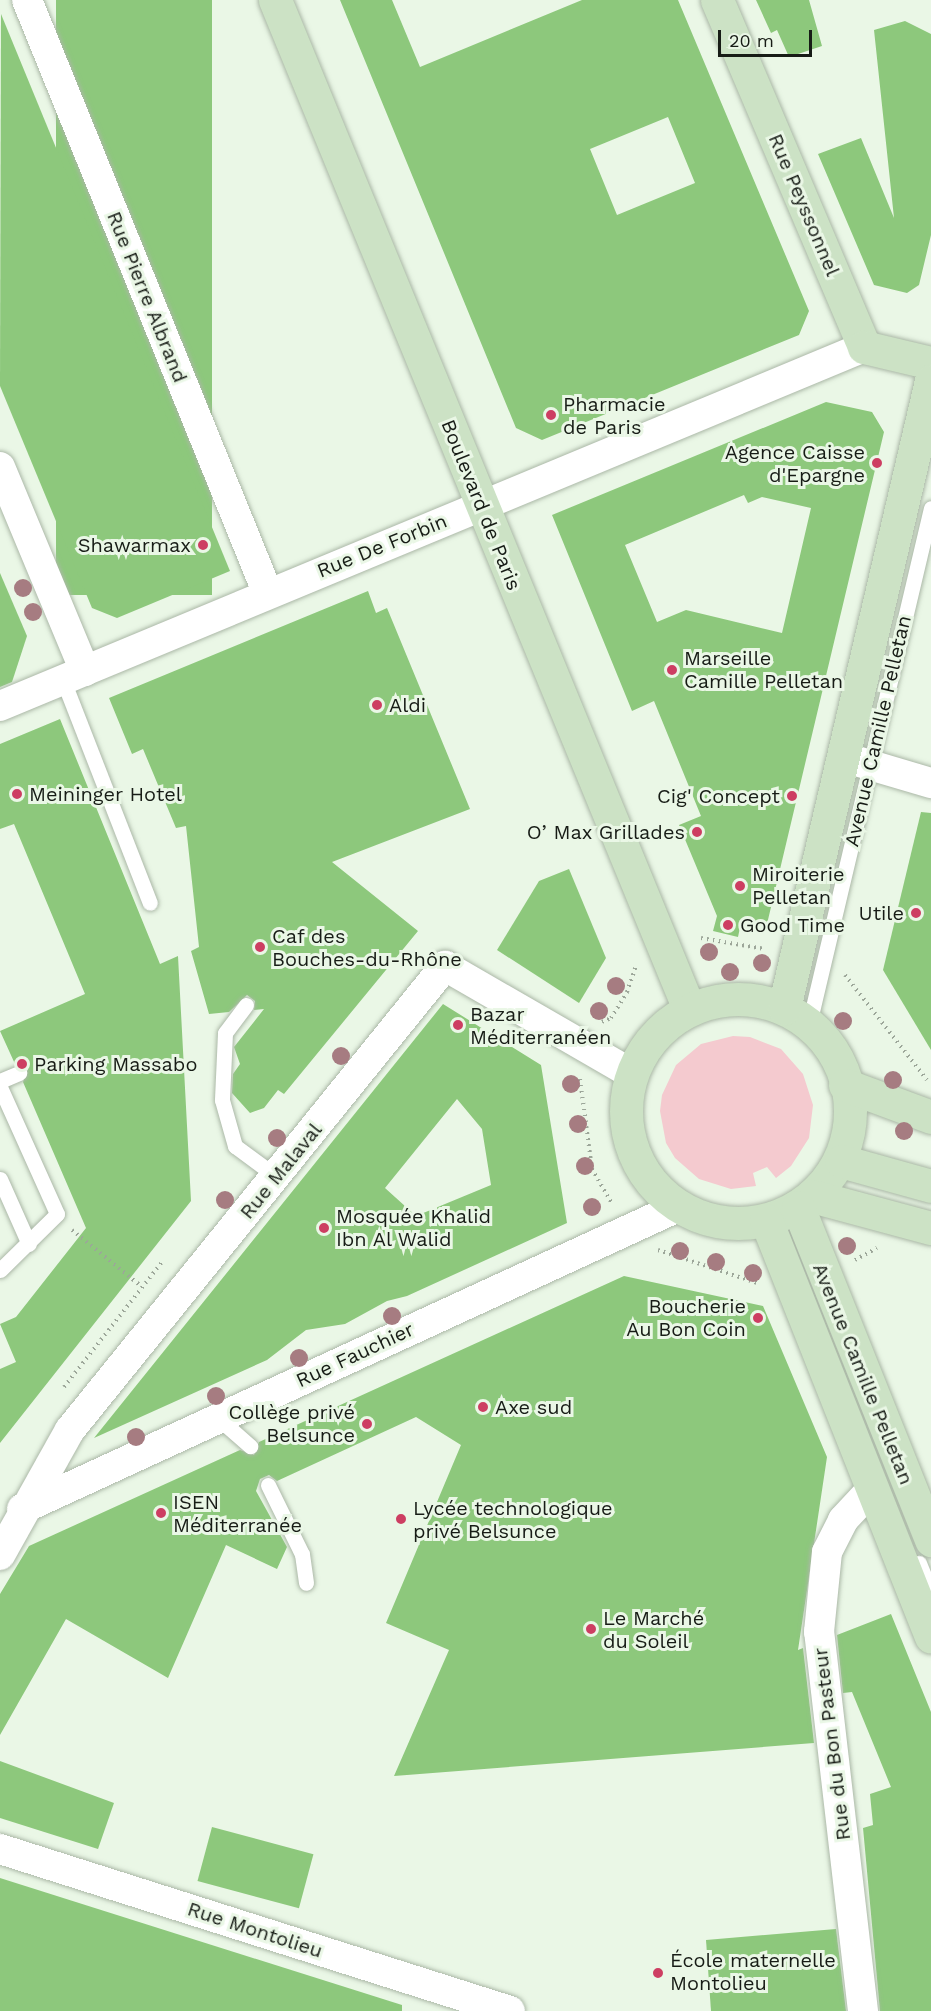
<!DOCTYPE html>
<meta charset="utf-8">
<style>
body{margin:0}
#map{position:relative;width:931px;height:2011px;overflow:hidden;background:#eaf7e6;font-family:"Work Sans",sans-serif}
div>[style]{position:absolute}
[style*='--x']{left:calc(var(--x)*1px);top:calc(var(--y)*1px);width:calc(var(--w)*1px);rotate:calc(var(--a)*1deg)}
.green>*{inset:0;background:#f4cacf}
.building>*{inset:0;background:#8dc87c;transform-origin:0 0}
.path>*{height:4px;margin-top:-2px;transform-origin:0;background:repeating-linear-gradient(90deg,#9ca699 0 1.5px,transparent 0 6px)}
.roads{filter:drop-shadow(0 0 2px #abb8a7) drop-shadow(0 0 2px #abb8a7)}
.lane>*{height:15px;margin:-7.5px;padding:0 7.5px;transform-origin:7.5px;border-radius:7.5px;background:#fff}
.street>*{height:30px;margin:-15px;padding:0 15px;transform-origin:15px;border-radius:15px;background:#fff}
.secondary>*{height:33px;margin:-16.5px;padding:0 16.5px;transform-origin:16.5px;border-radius:16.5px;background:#cce2c5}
.secondary>.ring{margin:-16.5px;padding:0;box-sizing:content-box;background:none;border:33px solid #cce2c5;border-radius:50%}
.trees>*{width:18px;height:18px;margin:-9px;border-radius:50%;background:#a67c81}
.dots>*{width:16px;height:16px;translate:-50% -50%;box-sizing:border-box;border:3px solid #eaf7e6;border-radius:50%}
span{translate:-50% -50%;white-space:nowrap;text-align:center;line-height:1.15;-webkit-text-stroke:6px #eaf7e6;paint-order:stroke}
.street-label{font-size:20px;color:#171c16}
.poi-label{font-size:20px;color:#171c16}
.left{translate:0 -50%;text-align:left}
.right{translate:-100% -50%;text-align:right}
.scale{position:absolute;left:718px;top:30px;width:94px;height:27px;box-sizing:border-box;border:3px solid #171c16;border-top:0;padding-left:8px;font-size:18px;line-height:21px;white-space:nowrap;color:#171c16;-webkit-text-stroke:4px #eaf7e6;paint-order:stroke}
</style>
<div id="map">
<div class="green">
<i style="clip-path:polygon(733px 1036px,750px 1037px,781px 1049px,803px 1074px,813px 1105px,809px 1138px,791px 1166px,776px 1178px,767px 1167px,753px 1173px,756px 1186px,731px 1189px,699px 1179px,675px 1158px,666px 1143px,660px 1111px,662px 1095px,676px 1065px,701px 1044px)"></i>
</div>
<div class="building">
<i style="left:56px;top:0;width:156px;height:595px"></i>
<i style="clip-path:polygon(evenodd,340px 0,392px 0,420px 67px,582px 0,678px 0,809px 311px,799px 335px,542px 440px,516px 428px,340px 0,668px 117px,695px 183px,617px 215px,590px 149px,668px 117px)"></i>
<i style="clip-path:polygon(756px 0,809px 0,822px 46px,789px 57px,777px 30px,771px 33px)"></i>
<i style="clip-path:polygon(1px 14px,230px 571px,117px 618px,92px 608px,0 386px)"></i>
<i style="clip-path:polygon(905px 21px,931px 34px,931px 235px,919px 285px,907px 293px,874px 285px,818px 154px,861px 138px,894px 218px,874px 30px)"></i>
<i style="clip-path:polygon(evenodd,826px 402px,872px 412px,884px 432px,767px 924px,742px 918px,738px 937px,713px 931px,717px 916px,679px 825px,701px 816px,654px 701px,632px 711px,552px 515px,826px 402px,744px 495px,748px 503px,762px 497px,811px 508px,782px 633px,686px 610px,657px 622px,625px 545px,744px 495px)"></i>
<i style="clip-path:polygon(0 573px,27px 636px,12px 682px,0 687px)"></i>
<i style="clip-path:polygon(368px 591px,376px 613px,387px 608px,470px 809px,332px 862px,418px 931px,284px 1094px,278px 1090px,264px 1108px,250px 1113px,232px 1093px,233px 1074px,240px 1064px,234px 1047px,264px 1009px,254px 1010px,255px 1001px,247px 995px,229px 1012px,209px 1014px,191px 951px,199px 947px,186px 826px,176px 828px,143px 749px,132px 754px,109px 698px)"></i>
<i style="clip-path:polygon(60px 719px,160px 964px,178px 956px,191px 1201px,0 1443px,0 1369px,16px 1362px,0 1324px,16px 1317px,86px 1228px,23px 1082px,28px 1069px,15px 1064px,0 1031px,85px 994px,14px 824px,0 829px,0 744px)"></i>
<i style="clip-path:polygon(921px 812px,931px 813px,931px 1050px,883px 970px)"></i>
<i style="clip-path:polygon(569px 869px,606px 958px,579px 1003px,497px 950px,539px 881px)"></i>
<i style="clip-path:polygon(evenodd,443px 1004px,541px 1065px,567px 1223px,407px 1296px,387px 1301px,345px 1324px,306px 1330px,267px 1360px,94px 1438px,443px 1004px,457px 1099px,482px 1129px,491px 1185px,416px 1216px,385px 1188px,457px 1099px)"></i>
<i style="clip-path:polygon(624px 1276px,763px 1306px,827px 1457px,798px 1650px,803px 1648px,814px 1743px,394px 1776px,449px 1650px,386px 1623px,461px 1445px,416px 1417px,277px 1481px,269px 1475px,260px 1479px,256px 1491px,287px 1547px,277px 1569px,226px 1545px,168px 1678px,66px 1619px,0 1735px,0 1594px,29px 1546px,240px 1450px,254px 1455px,259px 1442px)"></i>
<i style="clip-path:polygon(891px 1614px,931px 1712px,931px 2011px,880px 2011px,863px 1828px,873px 1825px,870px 1794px,891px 1787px,852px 1692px,843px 1693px,837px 1635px)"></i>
<i style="clip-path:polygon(0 1761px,114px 1803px,98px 1849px,0 1818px)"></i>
<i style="left:212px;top:1827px;width:105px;height:56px;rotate:15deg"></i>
<i style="clip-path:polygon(0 1878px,402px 2005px,402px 2011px,0 2011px)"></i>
<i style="clip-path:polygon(836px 1929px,846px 2011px,711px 2011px,706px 1940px)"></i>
</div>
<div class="path">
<i style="--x:701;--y:938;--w:65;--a:9.8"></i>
<i style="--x:845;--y:975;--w:133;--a:52"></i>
<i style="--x:602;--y:1022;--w:10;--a:-24"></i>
<i style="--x:611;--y:1018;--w:31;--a:-58"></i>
<i style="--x:627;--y:992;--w:28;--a:-71"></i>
<i style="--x:580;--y:1079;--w:91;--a:82.4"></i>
<i style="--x:592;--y:1169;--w:39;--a:60"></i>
<i style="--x:72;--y:1230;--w:89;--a:39.1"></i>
<i style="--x:658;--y:1250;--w:104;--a:18.4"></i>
<i style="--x:855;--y:1260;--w:25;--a:-29"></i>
<i style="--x:64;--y:1387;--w:159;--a:-51.9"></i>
</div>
<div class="roads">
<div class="lane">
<i style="--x:63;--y:680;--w:239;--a:68.7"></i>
<i style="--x:246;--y:1005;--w:35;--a:127"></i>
<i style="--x:225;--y:1033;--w:67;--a:92.6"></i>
<i style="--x:222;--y:1100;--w:48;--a:74.2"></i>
<i style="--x:235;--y:1146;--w:52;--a:36.4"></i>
<i style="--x:809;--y:1024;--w:530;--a:-76.7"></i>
<i style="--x:0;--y:1081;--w:21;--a:-23"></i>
<i style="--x:0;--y:1087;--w:139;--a:65.8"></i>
<i style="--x:57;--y:1214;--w:80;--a:135.5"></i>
<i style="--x:0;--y:1179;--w:71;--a:66"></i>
<i style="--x:218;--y:1418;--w:43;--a:41.2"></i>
<i style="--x:268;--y:1485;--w:77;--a:63.8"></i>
<i style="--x:302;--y:1554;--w:29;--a:82"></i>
<i style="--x:919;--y:1563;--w:31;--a:68"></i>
</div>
<div class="street">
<i style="--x:27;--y:0;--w:641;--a:67.92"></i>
<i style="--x:0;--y:467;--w:221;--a:67.4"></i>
<i style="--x:0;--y:706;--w:936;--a:-22.56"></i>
<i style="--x:843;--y:757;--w:92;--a:16.5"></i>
<i style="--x:22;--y:1509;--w:722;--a:-24.72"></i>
<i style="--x:0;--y:1555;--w:143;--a:-60.8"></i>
<i style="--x:70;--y:1430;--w:597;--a:-51.06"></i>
<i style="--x:445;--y:966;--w:216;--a:30"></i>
<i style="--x:0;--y:1849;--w:535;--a:17.62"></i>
<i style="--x:863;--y:2011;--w:382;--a:-96.6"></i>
<i style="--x:819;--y:1632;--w:80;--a:-84.3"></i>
<i style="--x:827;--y:1552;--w:36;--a:-63"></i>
<i style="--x:843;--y:1520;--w:41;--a:-47"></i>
</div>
<div class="secondary">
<i style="--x:275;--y:0;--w:1091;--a:67.69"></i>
<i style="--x:717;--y:0;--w:377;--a:67"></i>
<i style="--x:864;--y:347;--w:69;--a:13.4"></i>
<i class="ring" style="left:626px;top:999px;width:191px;height:191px"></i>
<i style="--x:784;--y:1008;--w:644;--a:-76.81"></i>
<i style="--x:845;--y:1085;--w:92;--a:20.4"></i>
<i style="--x:841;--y:1161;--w:93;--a:15.5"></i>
<i style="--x:812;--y:1196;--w:123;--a:15.1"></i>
<i style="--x:798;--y:1207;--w:359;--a:68.2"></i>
<i style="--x:766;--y:1220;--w:448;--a:68.4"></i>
</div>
</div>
<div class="trees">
<i style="left:23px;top:588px"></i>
<i style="left:33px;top:612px"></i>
<i style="left:709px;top:952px"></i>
<i style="left:762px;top:963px"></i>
<i style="left:730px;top:972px"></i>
<i style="left:616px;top:986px"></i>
<i style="left:599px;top:1011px"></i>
<i style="left:843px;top:1021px"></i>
<i style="left:341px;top:1056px"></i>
<i style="left:893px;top:1080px"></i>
<i style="left:571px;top:1084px"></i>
<i style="left:578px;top:1124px"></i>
<i style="left:904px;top:1131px"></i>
<i style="left:277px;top:1138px"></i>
<i style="left:585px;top:1166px"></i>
<i style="left:225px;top:1200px"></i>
<i style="left:592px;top:1207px"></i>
<i style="left:847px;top:1246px"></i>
<i style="left:680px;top:1251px"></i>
<i style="left:716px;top:1262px"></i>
<i style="left:753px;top:1273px"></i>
<i style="left:392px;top:1316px"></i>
<i style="left:299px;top:1358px"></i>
<i style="left:216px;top:1396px"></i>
<i style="left:136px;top:1437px"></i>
</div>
<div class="dots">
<i style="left:551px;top:415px;background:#cd3e62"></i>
<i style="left:877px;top:463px;background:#cd3e62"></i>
<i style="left:203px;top:545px;background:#cd3e62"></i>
<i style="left:672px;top:670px;background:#cd3e62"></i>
<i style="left:377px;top:705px;background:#cd3e62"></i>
<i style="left:17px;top:794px;background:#cd3e62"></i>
<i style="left:792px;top:796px;background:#cd3e62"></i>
<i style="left:697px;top:832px;background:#cd3e62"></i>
<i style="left:740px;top:886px;background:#cd3e62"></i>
<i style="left:916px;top:913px;background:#cd3e62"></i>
<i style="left:728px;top:925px;background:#cd3e62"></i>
<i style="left:260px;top:947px;background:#cd3e62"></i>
<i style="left:458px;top:1025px;background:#cd3e62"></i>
<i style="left:22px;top:1064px;background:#cd3e62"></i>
<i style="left:324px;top:1228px;background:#cd3e62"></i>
<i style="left:758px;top:1318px;background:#cd3e62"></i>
<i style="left:483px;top:1407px;background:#cd3e62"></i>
<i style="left:367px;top:1424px;background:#cd3e62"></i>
<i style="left:161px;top:1513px;background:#cd3e62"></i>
<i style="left:401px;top:1519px;background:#cd3e62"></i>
<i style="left:591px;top:1629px;background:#cd3e62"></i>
<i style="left:658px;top:1973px;background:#cd3e62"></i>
</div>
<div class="street-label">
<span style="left:804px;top:205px;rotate:67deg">Rue Peyssonnel</span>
<span style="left:147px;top:297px;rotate:68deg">Rue Pierre Albrand</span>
<span style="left:481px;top:505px;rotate:68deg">Boulevard de Paris</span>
<span style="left:382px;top:546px;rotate:-22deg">Rue De Forbin</span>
<span style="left:878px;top:731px;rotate:-77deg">Avenue Camille Pelletan</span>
<span style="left:281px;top:1171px;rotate:-51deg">Rue Malaval</span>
<span style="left:355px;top:1355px;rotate:-25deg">Rue Fauchier</span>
<span style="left:863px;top:1374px;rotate:68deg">Avenue Camille Pelletan</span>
<span style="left:832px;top:1744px;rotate:-97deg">Rue du Bon Pasteur</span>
<span style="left:255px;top:1930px;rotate:18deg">Rue Montolieu</span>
</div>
<div class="poi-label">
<span class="left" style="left:563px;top:416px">Pharmacie<br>de Paris</span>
<span class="right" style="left:865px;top:464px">Agence Caisse<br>d'Epargne</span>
<span class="right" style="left:191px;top:545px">Shawarmax</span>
<span class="left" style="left:684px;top:670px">Marseille<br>Camille Pelletan</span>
<span class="left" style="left:389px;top:705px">Aldi</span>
<span class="left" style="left:29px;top:794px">Meininger Hotel</span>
<span class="right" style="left:780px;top:796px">Cig' Concept</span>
<span class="right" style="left:685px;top:832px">O’ Max Grillades</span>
<span class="left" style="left:752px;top:886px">Miroiterie<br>Pelletan</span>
<span class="right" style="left:904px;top:913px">Utile</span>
<span class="left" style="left:740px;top:925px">Good Time</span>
<span class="left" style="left:272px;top:948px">Caf des<br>Bouches-du-Rhône</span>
<span class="left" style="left:470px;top:1026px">Bazar<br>Méditerranéen</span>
<span class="left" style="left:34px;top:1064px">Parking Massabo</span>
<span class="left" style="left:336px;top:1228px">Mosquée Khalid<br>Ibn Al Walid</span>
<span class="right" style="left:746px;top:1318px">Boucherie<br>Au Bon Coin</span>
<span class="left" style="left:495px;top:1407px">Axe sud</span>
<span class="right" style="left:355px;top:1424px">Collège privé<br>Belsunce</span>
<span class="left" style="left:173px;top:1514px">ISEN<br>Méditerranée</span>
<span class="left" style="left:413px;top:1520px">Lycée technologique<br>privé Belsunce</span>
<span class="left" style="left:603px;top:1630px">Le Marché<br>du Soleil</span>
<span class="left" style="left:670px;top:1972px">École maternelle<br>Montolieu</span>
</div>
<div class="scale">20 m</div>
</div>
